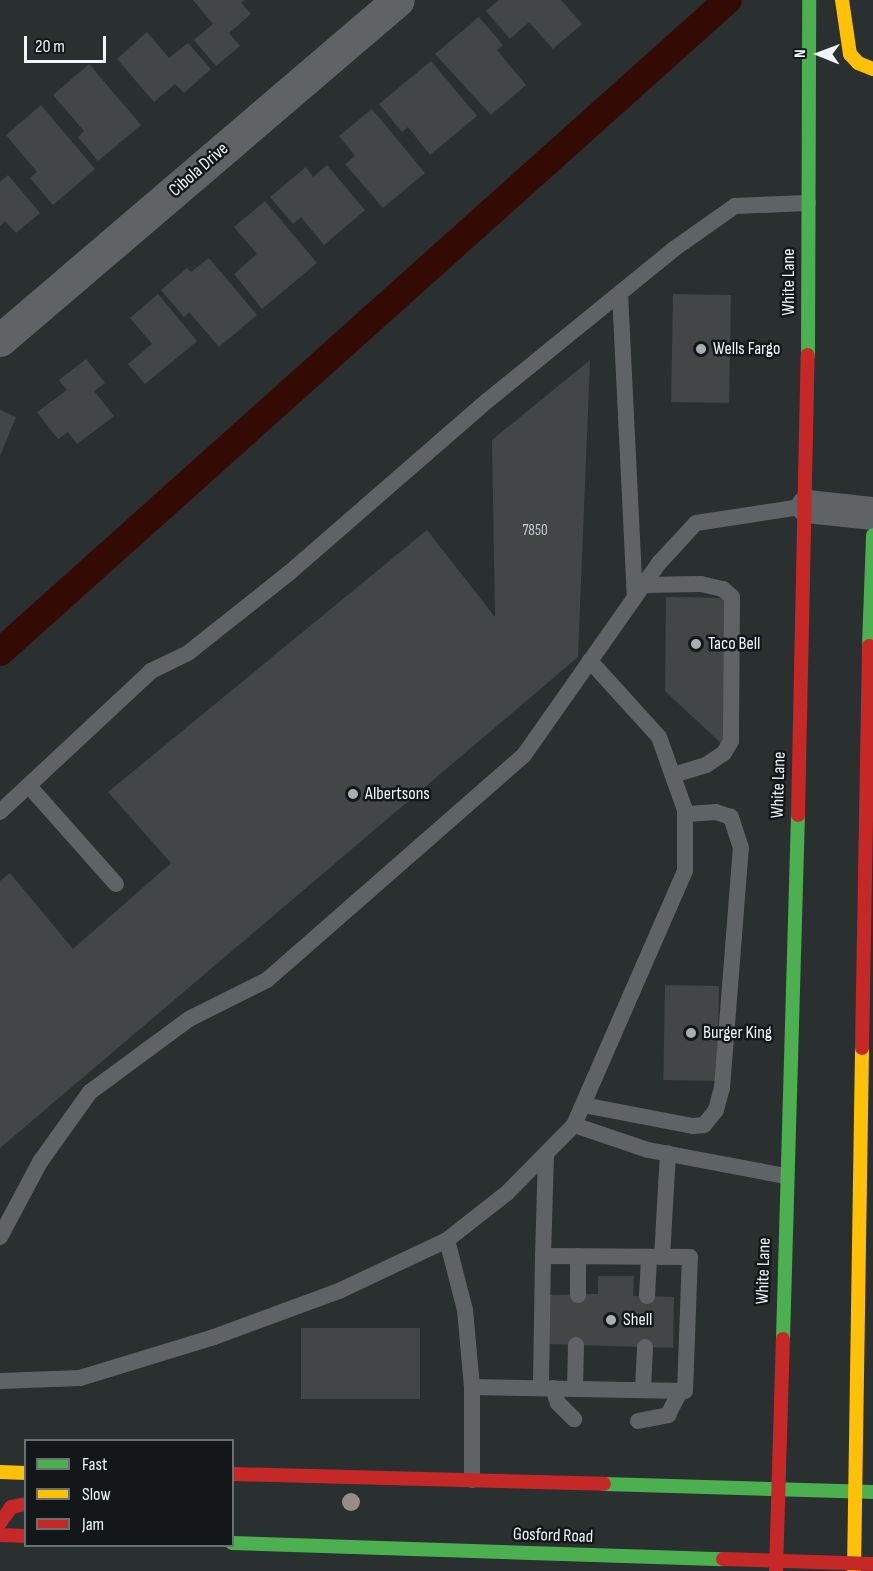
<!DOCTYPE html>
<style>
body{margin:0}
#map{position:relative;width:873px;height:1571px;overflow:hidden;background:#2a2f30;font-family:"Sofia Sans Condensed",sans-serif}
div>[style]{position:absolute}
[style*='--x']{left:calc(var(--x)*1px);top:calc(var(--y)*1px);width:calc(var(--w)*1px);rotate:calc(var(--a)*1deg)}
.canal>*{height:28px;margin:-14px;padding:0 14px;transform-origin:14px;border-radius:14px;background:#330b04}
.building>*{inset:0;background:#424647;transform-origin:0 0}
.lane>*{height:16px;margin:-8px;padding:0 8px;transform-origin:8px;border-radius:8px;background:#5f6365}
.street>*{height:33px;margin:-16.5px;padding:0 16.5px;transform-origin:16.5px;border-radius:16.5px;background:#5f6365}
.fast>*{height:14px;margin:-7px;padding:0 7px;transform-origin:7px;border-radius:7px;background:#4caf50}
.slow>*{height:14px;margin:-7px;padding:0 7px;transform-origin:7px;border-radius:7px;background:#ffc107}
.jam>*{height:14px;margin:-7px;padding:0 7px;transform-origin:7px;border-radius:7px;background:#c62828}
.trees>*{width:18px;height:18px;margin:-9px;border-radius:50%;background:#988c88}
.dots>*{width:16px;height:16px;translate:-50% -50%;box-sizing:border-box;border:3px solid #131719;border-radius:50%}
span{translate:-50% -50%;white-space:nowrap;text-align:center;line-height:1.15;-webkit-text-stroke:5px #131719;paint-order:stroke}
.number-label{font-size:15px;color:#c4c9cc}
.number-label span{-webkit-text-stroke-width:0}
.street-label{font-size:18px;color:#eff5f8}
.poi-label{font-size:18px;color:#eff5f8}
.left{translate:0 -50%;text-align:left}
.legend{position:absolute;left:24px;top:1439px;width:210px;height:108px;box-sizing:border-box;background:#131719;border:2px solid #6b7072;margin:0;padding:8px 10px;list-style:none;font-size:18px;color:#eff5f8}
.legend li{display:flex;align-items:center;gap:12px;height:30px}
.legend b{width:30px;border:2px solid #6b7072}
.north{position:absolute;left:789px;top:24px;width:60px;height:60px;-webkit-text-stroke:4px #131719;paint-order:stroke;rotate:271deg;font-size:16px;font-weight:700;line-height:24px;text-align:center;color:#eff5f8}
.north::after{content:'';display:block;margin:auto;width:21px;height:27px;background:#eff5f8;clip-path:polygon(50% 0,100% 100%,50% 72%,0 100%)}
.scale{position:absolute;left:24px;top:36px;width:82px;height:27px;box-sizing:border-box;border:3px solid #eff5f8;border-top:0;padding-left:8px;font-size:18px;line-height:21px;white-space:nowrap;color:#eff5f8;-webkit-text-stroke:4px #131719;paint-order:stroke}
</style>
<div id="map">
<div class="canal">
<i style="--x:0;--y:652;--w:977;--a:-41.85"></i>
</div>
<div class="building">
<i style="clip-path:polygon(193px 0,245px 0,241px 3px,251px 14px,229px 33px,240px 46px,216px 66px,194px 40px,213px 24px)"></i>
<i style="clip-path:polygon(499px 0,561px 0,582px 24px,553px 49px,529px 22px,510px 39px,486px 11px)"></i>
<i style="clip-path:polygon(479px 17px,503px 45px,497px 50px,526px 85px,491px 115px,435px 54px)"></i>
<i style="clip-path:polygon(147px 32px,169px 58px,188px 43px,211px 69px,184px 93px,175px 84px,154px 102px,117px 59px)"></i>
<i style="clip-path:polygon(431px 61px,477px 116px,430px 155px,408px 127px,402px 132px,379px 104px)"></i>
<i style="clip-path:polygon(89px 64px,141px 125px,98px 161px,78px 137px,84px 131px,53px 95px)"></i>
<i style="clip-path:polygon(41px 105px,95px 169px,53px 205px,30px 178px,37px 172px,6px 135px)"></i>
<i style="clip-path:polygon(372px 109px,425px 173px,383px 208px,345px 164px,355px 156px,339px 136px)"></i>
<i style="clip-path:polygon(327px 165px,365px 210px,324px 245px,301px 217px,293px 224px,270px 197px,306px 167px,313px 177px)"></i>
<i style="clip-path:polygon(8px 175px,40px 213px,16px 233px,5px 221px,0 226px,0 182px)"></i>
<i style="clip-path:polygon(265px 201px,317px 263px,262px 309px,234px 274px,257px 254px,234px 227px)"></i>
<i style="clip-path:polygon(209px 258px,257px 315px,219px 347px,189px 312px,184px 317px,161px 290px,187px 268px,191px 272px)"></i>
<i style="clip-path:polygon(158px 294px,197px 341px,145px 384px,128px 364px,152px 344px,130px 318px)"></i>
<i style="left:673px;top:294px;width:58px;height:108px;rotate:1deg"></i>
<i style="clip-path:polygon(86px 359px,105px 383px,94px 391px,114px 416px,77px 444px,68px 432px,58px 439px,37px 412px,67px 390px,59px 380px)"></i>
<i style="clip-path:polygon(590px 360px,578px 657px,0 1148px,0 881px,10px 873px,73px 949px,171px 863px,108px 792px,427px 530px,495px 617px,492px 440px)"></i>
<i style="clip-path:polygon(0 410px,16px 417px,0 456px)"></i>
<i style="clip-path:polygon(666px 597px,726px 598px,725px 747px,665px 691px)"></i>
<i style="left:665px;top:985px;width:54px;height:95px;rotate:1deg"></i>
<i style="clip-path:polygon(598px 1276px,634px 1276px,633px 1296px,674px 1297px,673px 1348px,548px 1344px,549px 1295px,598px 1294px)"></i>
<i style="left:301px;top:1328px;width:119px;height:71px"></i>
</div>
<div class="lane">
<i style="--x:620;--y:293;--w:304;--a:87.2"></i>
<i style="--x:643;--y:585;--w:58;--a:-1"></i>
<i style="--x:701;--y:584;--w:23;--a:13"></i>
<i style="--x:723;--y:589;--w:12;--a:42"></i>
<i style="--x:732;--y:597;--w:144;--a:90.4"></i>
<i style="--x:731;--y:741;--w:14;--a:120"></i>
<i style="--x:724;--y:753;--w:22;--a:146"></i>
<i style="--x:706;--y:765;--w:34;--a:163"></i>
<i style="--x:29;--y:786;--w:131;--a:48.4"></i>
<i style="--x:0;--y:812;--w:207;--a:-43"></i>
<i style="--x:151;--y:671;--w:41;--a:-25.9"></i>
<i style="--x:188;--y:653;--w:129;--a:-38.4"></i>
<i style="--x:289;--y:573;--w:262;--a:-41"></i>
<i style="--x:487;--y:401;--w:241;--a:-39.1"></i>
<i style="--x:674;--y:249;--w:75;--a:-35.2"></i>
<i style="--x:735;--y:206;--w:73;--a:-2.4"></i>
<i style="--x:583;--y:1105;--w:112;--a:10.8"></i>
<i style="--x:693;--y:1126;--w:11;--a:-5"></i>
<i style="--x:704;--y:1125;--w:19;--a:-51"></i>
<i style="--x:716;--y:1110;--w:23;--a:-75"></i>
<i style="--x:722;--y:1088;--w:241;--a:-85.5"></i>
<i style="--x:741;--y:848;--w:33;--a:-108"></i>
<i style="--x:731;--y:817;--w:16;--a:-162"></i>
<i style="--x:716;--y:812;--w:31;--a:176"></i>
<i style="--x:574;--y:1125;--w:78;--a:18.7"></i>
<i style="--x:648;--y:1150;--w:139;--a:10.7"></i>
<i style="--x:0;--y:1237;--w:85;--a:-61.9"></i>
<i style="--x:40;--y:1162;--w:86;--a:-54.5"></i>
<i style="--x:90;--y:1092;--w:123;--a:-36.4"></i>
<i style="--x:189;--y:1019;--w:87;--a:-26.6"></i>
<i style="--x:267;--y:980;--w:342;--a:-41.2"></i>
<i style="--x:524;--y:755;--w:235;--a:-54.9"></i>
<i style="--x:659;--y:563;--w:54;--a:-47.2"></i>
<i style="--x:696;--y:523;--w:112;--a:-8.7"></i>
<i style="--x:447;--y:1240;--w:72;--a:75.6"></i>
<i style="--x:465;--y:1310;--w:77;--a:84.8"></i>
<i style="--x:472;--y:1387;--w:93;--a:90"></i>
<i style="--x:543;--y:1256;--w:102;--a:-88.3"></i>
<i style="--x:662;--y:1257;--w:104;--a:-86.7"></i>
<i style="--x:578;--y:1295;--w:39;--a:-90"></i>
<i style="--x:647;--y:1296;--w:39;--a:-87"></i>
<i style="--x:0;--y:1381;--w:80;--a:-2.1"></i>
<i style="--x:80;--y:1378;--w:140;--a:-17"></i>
<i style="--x:214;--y:1337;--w:133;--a:-20.2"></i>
<i style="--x:339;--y:1291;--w:119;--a:-25.3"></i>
<i style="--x:447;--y:1240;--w:76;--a:-38.1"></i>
<i style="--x:507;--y:1193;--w:95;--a:-45.4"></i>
<i style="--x:574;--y:1125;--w:277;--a:-66.4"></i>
<i style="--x:685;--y:871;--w:61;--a:-90"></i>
<i style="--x:685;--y:810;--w:77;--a:-109.6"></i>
<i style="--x:659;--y:737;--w:103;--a:-132.2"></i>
<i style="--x:472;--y:1387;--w:213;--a:1.1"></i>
<i style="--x:685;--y:1391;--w:134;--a:-87.9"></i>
<i style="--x:690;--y:1257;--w:147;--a:-179.6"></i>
<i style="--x:543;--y:1256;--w:132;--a:90.9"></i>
<i style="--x:553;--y:1388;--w:16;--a:72"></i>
<i style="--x:558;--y:1403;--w:23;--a:45"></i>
<i style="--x:575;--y:1389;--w:44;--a:-88.7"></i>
<i style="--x:643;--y:1390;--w:43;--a:-87.3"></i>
<i style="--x:638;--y:1421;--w:31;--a:-11"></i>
<i style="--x:668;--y:1415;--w:27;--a:-63"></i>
</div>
<div class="street">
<i style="--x:0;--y:340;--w:523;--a:-40.51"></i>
<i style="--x:807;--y:506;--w:66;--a:6.1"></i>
</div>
<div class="fast">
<i style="--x:808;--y:355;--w:355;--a:-89.8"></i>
<i style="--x:869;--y:646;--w:111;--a:-87.9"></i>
<i style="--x:783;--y:1339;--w:524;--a:-88.36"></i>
<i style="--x:604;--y:1484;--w:269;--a:1.7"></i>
<i style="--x:232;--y:1543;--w:491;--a:1.9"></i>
</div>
<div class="slow">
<i style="--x:842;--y:0;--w:55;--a:81.6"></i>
<i style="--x:850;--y:54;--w:12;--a:48"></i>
<i style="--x:858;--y:63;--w:16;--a:22"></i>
<i style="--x:0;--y:1472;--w:26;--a:2"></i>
<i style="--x:854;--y:1571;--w:523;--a:-89.12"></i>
</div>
<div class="jam">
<i style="--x:798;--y:815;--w:460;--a:-88.8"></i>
<i style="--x:862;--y:1048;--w:402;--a:-89"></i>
<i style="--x:232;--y:1474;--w:372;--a:1.5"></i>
<i style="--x:0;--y:1523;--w:19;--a:-55"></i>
<i style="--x:11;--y:1507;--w:15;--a:-11"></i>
<i style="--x:0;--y:1535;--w:26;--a:2"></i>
<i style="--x:723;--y:1559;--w:150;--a:1.9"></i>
<i style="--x:776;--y:1571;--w:232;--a:-88.3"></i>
</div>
<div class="trees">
<i style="left:351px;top:1502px"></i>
</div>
<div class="dots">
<i style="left:701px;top:349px;background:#aab0b2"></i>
<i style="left:696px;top:644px;background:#aab0b2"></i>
<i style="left:353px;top:794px;background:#aab0b2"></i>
<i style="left:691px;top:1033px;background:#aab0b2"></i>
<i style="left:611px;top:1320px;background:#aab0b2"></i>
</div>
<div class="number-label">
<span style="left:535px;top:531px">7850</span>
</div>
<div class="street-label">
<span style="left:199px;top:170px;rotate:-41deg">Cibola Drive</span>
<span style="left:789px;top:282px;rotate:-90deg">White Lane</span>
<span style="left:779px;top:785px;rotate:-88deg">White Lane</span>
<span style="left:764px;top:1271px;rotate:-88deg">White Lane</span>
<span style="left:553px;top:1536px;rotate:2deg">Gosford Road</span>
</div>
<div class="poi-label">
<span class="left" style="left:713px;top:349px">Wells Fargo</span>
<span class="left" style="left:708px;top:644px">Taco Bell</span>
<span class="left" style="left:365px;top:794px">Albertsons</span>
<span class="left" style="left:703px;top:1033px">Burger King</span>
<span class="left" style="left:623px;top:1320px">Shell</span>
</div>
<ul class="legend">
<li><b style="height:8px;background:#4caf50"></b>Fast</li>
<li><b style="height:8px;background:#ffc107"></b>Slow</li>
<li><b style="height:8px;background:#c62828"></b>Jam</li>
</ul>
<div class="north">N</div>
<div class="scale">20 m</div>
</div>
